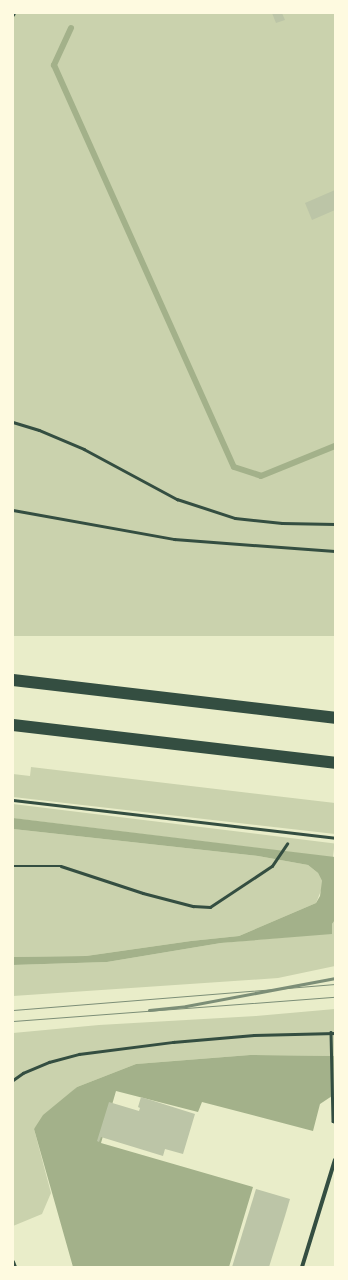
<!DOCTYPE html>
<style>
body{margin:0}
#map{position:relative;width:348px;height:1280px;overflow:hidden;background:#e9edc9;font-family:Bitter,serif}
div>[style]{position:absolute}
[style*='--x']{left:calc(var(--x)*1px);top:calc(var(--y)*1px);width:calc(var(--w)*1px);rotate:calc(var(--a)*1deg)}
.green>*{inset:0;background:#cad2ad;transform-origin:0 0}
.water>*{inset:0;background:#a3b18a}
.stream>*{height:6px;margin:-3px;padding:0 3px;transform-origin:3px;border-radius:3px;background:#a3b18a}
.building>*{inset:0;background:#bcc5a7}
.path>*{height:2.5px;margin:-1.25px;padding:0 1.25px;transform-origin:1.25px;border-radius:1.25px;background:#344e41}
.service>*{height:3px;margin:-1.5px;padding:0 1.5px;transform-origin:1.5px;border-radius:1.5px;background:#344e41}
.minor>*{height:4px;margin:-2px;padding:0 2px;transform-origin:2px;border-radius:2px;background:#344e41}
.motorway>*{height:12px;margin:-6px;padding:0 6px;transform-origin:6px;border-radius:6px;background:#344e41}
.tram>*{height:1px;margin:-0.5px;padding:0 0.5px;transform-origin:0.5px;border-radius:0.5px;background:#7c8e77}
.rail>*{height:3px;margin:-1.5px;padding:0 1.5px;transform-origin:1.5px;border-radius:1.5px;background:#7c8e77}
span{translate:-50% -50%;white-space:nowrap;text-align:center;line-height:1.15;-webkit-text-stroke:4px #fefae0;paint-order:stroke}
.frame{position:absolute;inset:0;border:14px solid #fefae0;pointer-events:none}
</style>
<div id="map">
<div class="green">
<i style="left:13px;top:13px;width:322px;height:623px"></i>
<i style="clip-path:polygon(31px 767px,335px 803px,335px 834px,13px 797px,13px 774px,30px 776px)"></i>
<i style="left:13px;top:804px;width:324px;height:14px;rotate:7deg"></i>
<i style="clip-path:polygon(13px 829px,258px 856px,308px 865px,318px 873px,322px 881px,322px 888px,316px 903px,239px 936px,191px 941px,86px 956px,13px 957px)"></i>
<i style="clip-path:polygon(335px 920px,335px 966px,278px 978px,13px 996px,13px 965px,107px 962px,221px 943px,332px 933px,332px 924px)"></i>
<i style="clip-path:polygon(335px 1009px,335px 1056px,250px 1055px,136px 1064px,77px 1087px,34px 1129px,51px 1193px,42px 1214px,13px 1226px,13px 1033px,99px 1025px,256px 1016px)"></i>
</div>
<div class="water">
<i style="clip-path:polygon(13px 818px,335px 857px,335px 920px,332px 924px,332px 934px,221px 943px,107px 962px,13px 965px,13px 957px,86px 956px,191px 941px,239px 936px,316px 903px,320px 896px,322px 881px,318px 873px,308px 865px,258px 856px,13px 829px)"></i>
<i style="clip-path:polygon(250px 1055px,335px 1056px,335px 1094px,320px 1104px,313px 1131px,202px 1102px,198px 1112px,116px 1091px,101px 1143px,253px 1187px,229px 1267px,73px 1267px,34px 1129px,43px 1115px,77px 1087px,136px 1064px)"></i>
</div>
<div class="stream">
<i style="--x:71;--y:28;--w:41;--a:114.7"></i>
<i style="--x:54;--y:65;--w:440;--a:65.9"></i>
<i style="--x:234;--y:467;--w:28;--a:18"></i>
<i style="--x:261;--y:476;--w:80;--a:-22.1"></i>
</div>
<div class="building">
<i style="clip-path:polygon(272px 13px,282px 13px,285px 20px,276px 23px)"></i>
<i style="clip-path:polygon(335px 190px,335px 210px,312px 220px,305px 203px)"></i>
<i style="clip-path:polygon(141px 1097px,195px 1114px,183px 1154px,165px 1149px,163px 1156px,101px 1137px,99px 1142px,97px 1141px,109px 1102px,139px 1111px,140px 1108px,138px 1107px)"></i>
<i style="clip-path:polygon(256px 1189px,290px 1199px,285px 1216px,269px 1267px,232px 1267px)"></i>
</div>
<div class="path">
<i style="--x:13;--y:15;--w:2;--a:-63"></i>
<i style="--x:13;--y:422;--w:27;--a:17"></i>
<i style="--x:39;--y:430;--w:49;--a:22.9"></i>
<i style="--x:84;--y:449;--w:106;--a:28.3"></i>
<i style="--x:177;--y:499;--w:61;--a:18.1"></i>
<i style="--x:235;--y:518;--w:47;--a:6.1"></i>
<i style="--x:282;--y:523;--w:53;--a:1.1"></i>
<i style="--x:13;--y:510;--w:164;--a:10.2"></i>
<i style="--x:174;--y:539;--w:161;--a:4.3"></i>
<i style="--x:13;--y:866;--w:48;--a:0"></i>
<i style="--x:61;--y:866;--w:86;--a:18.2"></i>
<i style="--x:143;--y:893;--w:52;--a:14.6"></i>
<i style="--x:193;--y:906;--w:17;--a:3"></i>
<i style="--x:210;--y:907;--w:74;--a:-33.5"></i>
<i style="--x:272;--y:866;--w:27;--a:-56"></i>
<i style="--x:331;--y:1032;--w:89;--a:88.7"></i>
<i style="--x:333;--y:1121;--w:2;--a:27"></i>
<i style="--x:13;--y:1080;--w:12;--a:-35"></i>
<i style="--x:23;--y:1073;--w:28;--a:-23"></i>
<i style="--x:49;--y:1062;--w:31;--a:-15"></i>
<i style="--x:79;--y:1054;--w:95;--a:-7.3"></i>
<i style="--x:173;--y:1042;--w:81;--a:-4.9"></i>
<i style="--x:254;--y:1035;--w:81;--a:-1.4"></i>
</div>
<div class="service">
<i style="--x:13;--y:800;--w:324;--a:6.7"></i>
</div>
<div class="minor">
<i style="--x:13;--y:1262;--w:5;--a:68"></i>
<i style="--x:302;--y:1267;--w:112;--a:-72.9"></i>
</div>
<div class="motorway">
<i style="--x:13;--y:680;--w:324;--a:6.7"></i>
<i style="--x:13;--y:725;--w:324;--a:6.7"></i>
</div>
<div class="tram">
<i style="--x:13;--y:1010;--w:323;--a:-4.6"></i>
<i style="--x:13;--y:1021;--w:323;--a:-4.3"></i>
</div>
<div class="rail">
<i style="--x:149;--y:1010;--w:37;--a:-6"></i>
<i style="--x:186;--y:1006;--w:152;--a:-10.6"></i>
</div>
<div class="frame"></div>
</div>
